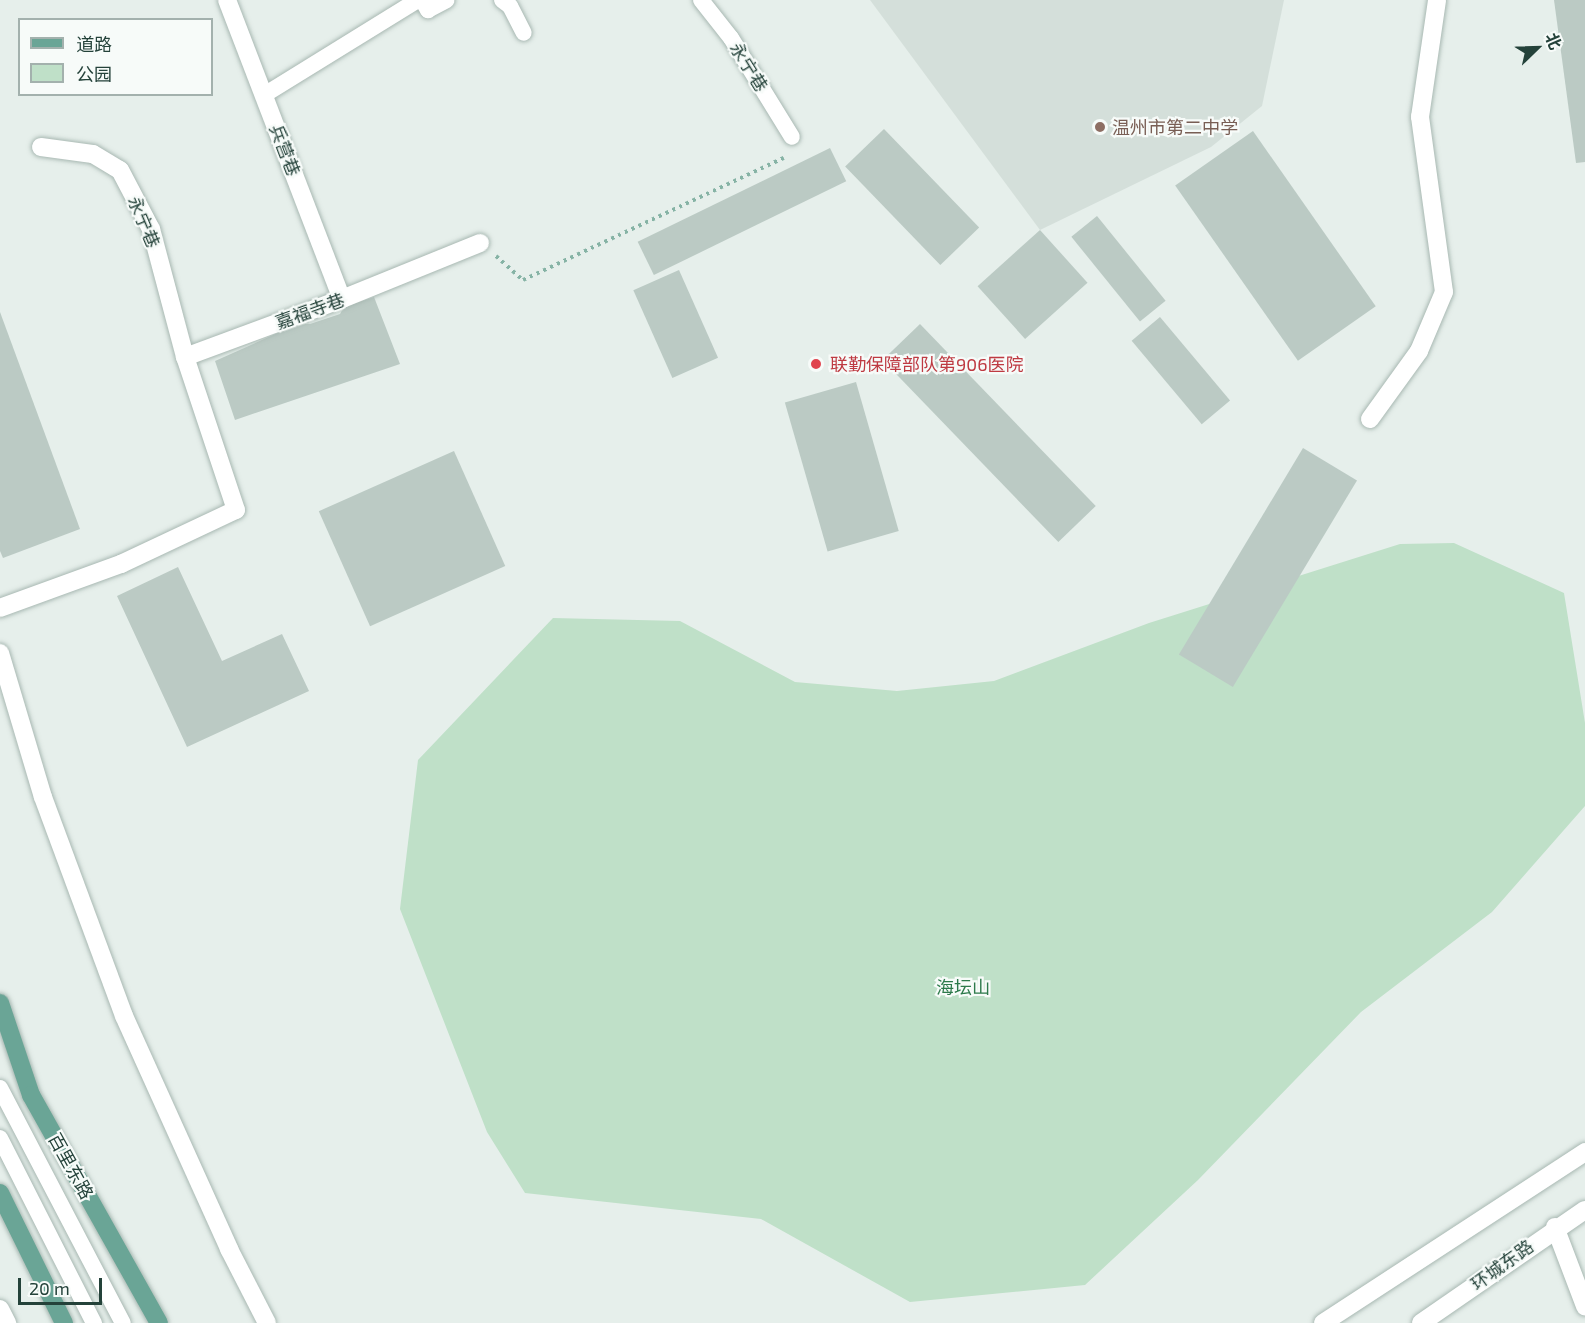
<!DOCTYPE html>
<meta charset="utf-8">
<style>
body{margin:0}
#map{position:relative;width:1585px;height:1323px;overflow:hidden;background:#e6efeb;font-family:"Exo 2","Noto Sans SC",sans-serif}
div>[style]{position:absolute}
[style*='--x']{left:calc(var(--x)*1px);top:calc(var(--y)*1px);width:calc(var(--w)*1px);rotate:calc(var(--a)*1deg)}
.built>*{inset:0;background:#d4dfda}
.green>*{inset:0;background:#bfe0c8}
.building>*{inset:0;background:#bbcac4;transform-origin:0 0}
.path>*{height:4px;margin-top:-2px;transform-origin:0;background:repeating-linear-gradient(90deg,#86b3a5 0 3px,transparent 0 7.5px)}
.roads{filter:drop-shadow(0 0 2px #a8b8b2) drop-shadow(0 0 2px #a8b8b2)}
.service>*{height:16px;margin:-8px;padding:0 8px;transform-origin:8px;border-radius:8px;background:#fff}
.minor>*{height:18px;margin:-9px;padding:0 9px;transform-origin:9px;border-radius:9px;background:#fff}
.secondary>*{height:18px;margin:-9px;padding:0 9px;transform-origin:9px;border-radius:9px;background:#fff}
.primary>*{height:18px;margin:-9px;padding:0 9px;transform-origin:9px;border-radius:9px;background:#6aa596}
.dots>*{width:16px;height:16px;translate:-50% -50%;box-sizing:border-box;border:3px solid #f7fbf9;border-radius:50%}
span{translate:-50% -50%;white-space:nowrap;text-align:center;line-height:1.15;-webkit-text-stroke:4.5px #f7fbf9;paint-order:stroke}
.street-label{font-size:18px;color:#24423a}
.education-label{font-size:18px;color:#785e54}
.left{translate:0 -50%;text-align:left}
.health-label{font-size:18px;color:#be3a42}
.park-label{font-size:18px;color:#2d7a4b}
.legend{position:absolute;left:18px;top:18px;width:195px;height:78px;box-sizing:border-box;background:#f7fbf9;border:2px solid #a3b1ad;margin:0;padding:8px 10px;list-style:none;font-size:18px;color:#24423a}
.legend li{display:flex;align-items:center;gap:12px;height:30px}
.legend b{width:30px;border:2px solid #a3b1ad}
.north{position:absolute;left:1507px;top:18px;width:60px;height:60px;-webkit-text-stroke:4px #f7fbf9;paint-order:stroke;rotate:67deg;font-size:16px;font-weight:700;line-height:24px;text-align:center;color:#24423a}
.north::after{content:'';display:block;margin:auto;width:21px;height:27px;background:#24423a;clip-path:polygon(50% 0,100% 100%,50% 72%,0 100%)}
.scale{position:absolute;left:18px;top:1278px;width:84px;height:27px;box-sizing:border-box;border:3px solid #24423a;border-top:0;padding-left:8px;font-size:18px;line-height:21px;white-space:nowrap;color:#24423a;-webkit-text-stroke:4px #f7fbf9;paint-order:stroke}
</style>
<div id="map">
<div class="built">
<i style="clip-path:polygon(870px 0,1284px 0,1262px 106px,1211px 147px,1040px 230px)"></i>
</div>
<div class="green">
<i style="clip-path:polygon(1454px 543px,1564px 593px,1585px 723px,1585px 806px,1492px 912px,1361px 1012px,1198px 1180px,1085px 1285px,910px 1302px,761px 1219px,525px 1193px,487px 1132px,400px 909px,418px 760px,553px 618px,680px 621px,795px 682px,897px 691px,994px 681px,1149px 623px,1400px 544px)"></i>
</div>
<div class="building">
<i style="clip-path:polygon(1554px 0,1585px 0,1585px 162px,1576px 163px)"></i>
<i style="left:884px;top:129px;width:137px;height:54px;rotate:46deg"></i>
<i style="left:1253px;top:131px;width:214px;height:95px;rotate:55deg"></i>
<i style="left:830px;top:148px;width:37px;height:214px;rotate:64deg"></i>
<i style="left:1097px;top:216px;width:109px;height:33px;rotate:51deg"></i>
<i style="left:1040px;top:230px;width:71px;height:84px;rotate:48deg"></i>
<i style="left:679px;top:270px;width:96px;height:50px;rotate:66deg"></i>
<i style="clip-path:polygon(374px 297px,400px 364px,235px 420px,215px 361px,300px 323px,310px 324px,340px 314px,344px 307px)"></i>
<i style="clip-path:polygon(0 312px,80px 529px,3px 558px,0 551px)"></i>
<i style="left:1160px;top:317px;width:109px;height:37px;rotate:50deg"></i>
<i style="left:920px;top:324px;width:253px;height:52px;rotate:46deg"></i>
<i style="left:856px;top:382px;width:155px;height:74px;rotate:74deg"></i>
<i style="left:1303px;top:448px;width:63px;height:241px;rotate:31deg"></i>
<i style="left:454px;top:451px;width:126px;height:148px;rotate:66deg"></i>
<i style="clip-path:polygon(178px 567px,222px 661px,282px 634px,309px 691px,187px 747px,117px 596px)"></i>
</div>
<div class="path">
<i style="--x:496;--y:256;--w:36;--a:42"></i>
<i style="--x:523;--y:280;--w:288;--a:-25.1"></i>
</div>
<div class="roads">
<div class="service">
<i style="--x:422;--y:0;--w:12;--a:59"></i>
<i style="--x:428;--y:10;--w:21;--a:-28"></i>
<i style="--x:502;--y:0;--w:10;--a:37"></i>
<i style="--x:510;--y:6;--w:30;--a:63"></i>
<i style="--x:701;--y:0;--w:48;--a:51.7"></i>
<i style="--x:731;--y:38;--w:116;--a:58.4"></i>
<i style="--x:264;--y:95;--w:181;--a:-31.7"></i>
<i style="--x:0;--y:1088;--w:265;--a:62.4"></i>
<i style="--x:0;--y:1138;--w:208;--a:63.1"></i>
</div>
<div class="minor">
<i style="--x:227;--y:0;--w:320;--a:69"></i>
<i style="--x:41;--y:147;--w:52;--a:7.7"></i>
<i style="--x:93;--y:154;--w:31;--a:31"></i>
<i style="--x:120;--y:170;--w:67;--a:62.3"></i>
<i style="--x:151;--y:229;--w:132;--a:75.1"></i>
<i style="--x:1370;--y:419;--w:84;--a:-54.2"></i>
<i style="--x:1419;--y:351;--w:64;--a:-67"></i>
<i style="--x:1444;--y:292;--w:177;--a:-97.8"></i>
<i style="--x:1420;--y:117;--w:118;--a:-81.7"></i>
<i style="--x:0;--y:608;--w:129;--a:-20"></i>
<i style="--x:121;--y:564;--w:127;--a:-25.2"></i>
<i style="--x:236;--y:510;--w:161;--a:-108.4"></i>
<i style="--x:185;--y:357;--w:167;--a:-20.3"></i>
<i style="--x:342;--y:299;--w:149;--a:-22.1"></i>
<i style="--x:0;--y:653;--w:150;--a:73.4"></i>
<i style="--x:43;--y:797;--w:233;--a:69.7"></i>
<i style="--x:124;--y:1016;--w:256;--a:65.7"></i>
<i style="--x:229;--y:1249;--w:83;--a:62.8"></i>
<i style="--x:1555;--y:1227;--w:85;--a:69.2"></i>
<i style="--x:0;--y:1309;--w:16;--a:63"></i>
</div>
<div class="secondary">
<i style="--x:1323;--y:1323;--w:313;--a:-33.1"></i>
<i style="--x:1421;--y:1323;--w:199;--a:-34.6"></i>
</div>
<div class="primary">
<i style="--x:0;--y:1003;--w:97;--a:71.4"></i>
<i style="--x:31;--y:1095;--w:261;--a:60.7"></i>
<i style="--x:0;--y:1193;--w:145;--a:63.8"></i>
</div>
</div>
<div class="dots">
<i style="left:1100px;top:127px;background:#8d6e63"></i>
<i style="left:816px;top:364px;background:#e0444e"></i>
</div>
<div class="street-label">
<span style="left:749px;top:67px;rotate:58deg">永宁巷</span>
<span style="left:285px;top:150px;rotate:69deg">兵营巷</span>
<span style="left:144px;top:222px;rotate:67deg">永宁巷</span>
<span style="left:310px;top:311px;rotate:-20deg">嘉福寺巷</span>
<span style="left:71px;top:1166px;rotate:61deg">百里东路</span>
<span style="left:1502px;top:1265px;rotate:-36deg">环城东路</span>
</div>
<div class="education-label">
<span class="left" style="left:1112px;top:127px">温州市第二中学</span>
</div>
<div class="health-label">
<span class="left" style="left:830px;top:364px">联勤保障部队第906医院</span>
</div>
<div class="park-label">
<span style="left:963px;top:987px">海坛山</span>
</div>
<ul class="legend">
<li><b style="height:8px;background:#6aa596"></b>道路</li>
<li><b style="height:16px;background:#bfe0c8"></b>公园</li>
</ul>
<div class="north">北</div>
<div class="scale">20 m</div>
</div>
